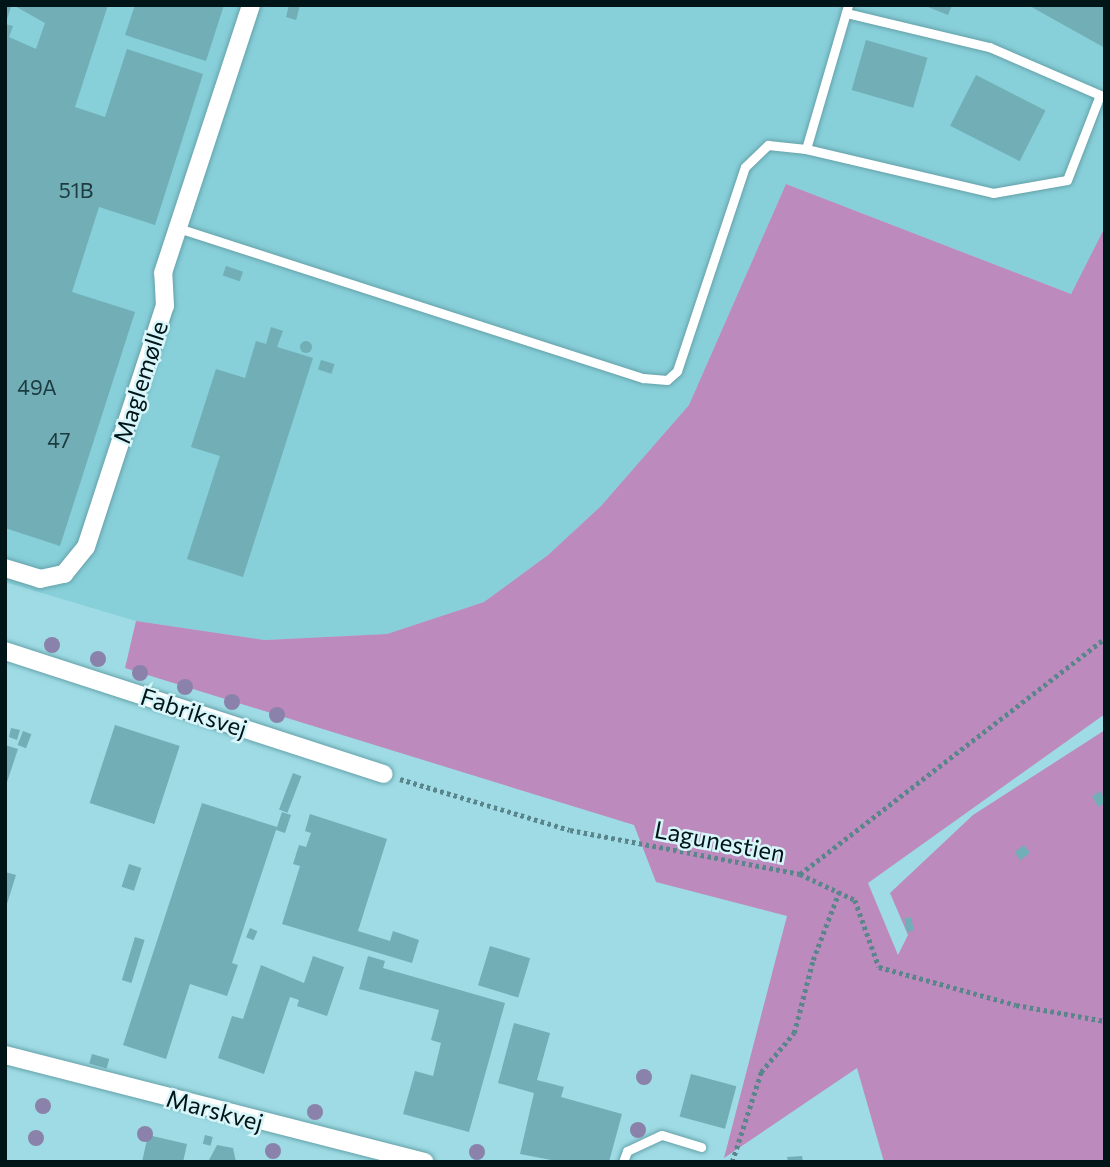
<!DOCTYPE html>
<meta charset="utf-8">
<style>
body{margin:0}
#map{position:relative;width:1110px;height:1167px;overflow:hidden;background:#9edbe4;font-family:Commissioner,sans-serif}
div>[style]{position:absolute}
[style*='--x']{left:calc(var(--x)*1px);top:calc(var(--y)*1px);width:calc(var(--w)*1px);rotate:calc(var(--a)*1deg)}
.built>*{inset:0;background:#87cfd9}
.green>*{inset:0;background:#bd8abd}
.building>*{inset:0;background:#71aeb6;transform-origin:0 0}
.round{border-radius:50%}
.path>*{height:4.5px;margin-top:-2.25px;transform-origin:0;background:repeating-linear-gradient(90deg,#59858b 0 3.5px,transparent 0 7px)}
.roads{filter:drop-shadow(0 0 2px #65a1a9) drop-shadow(0 0 2px #65a1a9)}
.service>*{height:9px;margin:-4.5px;padding:0 4.5px;transform-origin:4.5px;border-radius:4.5px;background:#fff}
.minor>*{height:18px;margin:-9px;padding:0 9px;transform-origin:9px;border-radius:9px;background:#fff}
.trees>*{width:16px;height:16px;margin:-8px;border-radius:50%;background:#8a82aa}
span{translate:-50% -50%;white-space:nowrap;text-align:center;line-height:1.15;-webkit-text-stroke:5px #d8f6fa;paint-order:stroke}
.number-label{font-size:21px;color:#1c3b40}
.number-label span{-webkit-text-stroke-width:0}
.street-label{font-size:24px;color:#001518}
.frame{position:absolute;inset:0;border:7px solid #001518;pointer-events:none}
</style>
<div id="map">
<div class="built">
<i style="clip-path:polygon(5px 5px,1105px 5px,1105px 227px,1071px 294px,786px 184px,689px 405px,601px 506px,548px 555px,484px 602px,387px 634px,265px 640px,136px 621px,5px 582px)"></i>
</div>
<div class="green">
<i style="clip-path:polygon(786px 184px,1071px 294px,1105px 227px,1105px 714px,868px 883px,898px 955px,908px 935px,890px 893px,973px 815px,1105px 730px,1105px 1162px,884px 1162px,857px 1068px,724px 1158px,787px 916px,656px 882px,634px 825px,125px 668px,136px 621px,265px 640px,387px 634px,484px 602px,548px 555px,601px 506px,689px 405px)"></i>
</div>
<div class="building">
<i style="clip-path:polygon(5px 5px,11px 7px,6px 22px,5px 22px)"></i>
<i style="clip-path:polygon(13px 5px,108px 5px,75px 107px,105px 117px,127px 49px,203px 74px,155px 225px,99px 207px,72px 292px,135px 312px,60px 546px,5px 528px,5px 24px,13px 26px,9px 37px,36px 49px,45px 23px)"></i>
<i style="clip-path:polygon(135px 5px,224px 5px,206px 61px,125px 35px)"></i>
<i style="clip-path:polygon(289px 5px,300px 5px,296px 20px,286px 17px)"></i>
<i style="clip-path:polygon(923px 5px,952px 5px,948px 15px)"></i>
<i style="clip-path:polygon(1028px 5px,1105px 5px,1105px 48px)"></i>
<i style="left:866px;top:40px;width:64px;height:52px;rotate:16deg"></i>
<i style="left:976px;top:75px;width:78px;height:57px;rotate:27deg"></i>
<i style="left:226px;top:266px;width:18px;height:10px;rotate:19deg"></i>
<i style="clip-path:polygon(271px 327px,283px 331px,277px 347px,313px 358px,243px 577px,187px 559px,220px 456px,191px 447px,216px 369px,245px 378px,256px 341px,266px 344px)"></i>
<i class="round" style="left:300px;top:341px;width:12px;height:12px"></i>
<i style="left:321px;top:360px;width:14px;height:10px;rotate:17deg"></i>
<i style="left:115px;top:725px;width:68px;height:82px;rotate:18deg"></i>
<i style="clip-path:polygon(11px 728px,20px 730px,17px 740px,9px 737px)"></i>
<i style="left:23px;top:731px;width:9px;height:15px;rotate:21deg"></i>
<i style="clip-path:polygon(5px 745px,18px 749px,6px 785px,5px 785px)"></i>
<i style="left:293px;top:773px;width:9px;height:39px;rotate:21deg"></i>
<i style="clip-path:polygon(1101px 791px,1105px 803px,1098px 807px,1092px 796px)"></i>
<i style="clip-path:polygon(202px 803px,277px 827px,282px 812px,291px 815px,285px 833px,276px 830px,232px 963px,238px 965px,227px 996px,190px 984px,166px 1059px,123px 1045px)"></i>
<i style="clip-path:polygon(310px 814px,387px 839px,358px 931px,390px 941px,393px 931px,419px 940px,412px 963px,282px 924px,300px 866px,293px 864px,299px 845px,306px 847px,311px 833px,305px 831px)"></i>
<i style="left:1024px;top:845px;width:10px;height:12px;rotate:53deg"></i>
<i style="left:129px;top:864px;width:13px;height:24px;rotate:18deg"></i>
<i style="clip-path:polygon(5px 872px,16px 875px,6px 907px,5px 907px)"></i>
<i style="left:911px;top:917px;width:14px;height:7px;rotate:78deg"></i>
<i style="left:250px;top:928px;width:8px;height:10px;rotate:23deg"></i>
<i style="left:135px;top:937px;width:10px;height:45px;rotate:17deg"></i>
<i style="left:490px;top:946px;width:42px;height:41px;rotate:17deg"></i>
<i style="clip-path:polygon(313px 956px,344px 967px,327px 1016px,297px 1006px,299px 1000px,290px 997px,264px 1074px,218px 1058px,232px 1016px,243px 1019px,261px 965px,304px 983px)"></i>
<i style="clip-path:polygon(368px 956px,385px 961px,383px 968px,505px 1003px,469px 1132px,403px 1114px,415px 1071px,433px 1076px,441px 1043px,431px 1040px,439px 1010px,359px 989px)"></i>
<i style="clip-path:polygon(514px 1023px,550px 1033px,537px 1080px,564px 1087px,561px 1097px,622px 1114px,609px 1162px,562px 1162px,520px 1154px,534px 1093px,498px 1083px)"></i>
<i style="left:92px;top:1054px;width:18px;height:10px;rotate:16deg"></i>
<i style="left:691px;top:1074px;width:47px;height:44px;rotate:15deg"></i>
<i style="clip-path:polygon(148px 1135px,187px 1144px,183px 1162px,142px 1162px)"></i>
<i style="left:205px;top:1135px;width:8px;height:9px;rotate:14deg"></i>
<i style="clip-path:polygon(217px 1145px,233px 1148px,236px 1162px,208px 1162px)"></i>
<i style="clip-path:polygon(802px 1156px,803px 1162px,788px 1162px,787px 1157px)"></i>
</div>
<div class="path">
<i style="--x:400;--y:779;--w:177;--a:16.7"></i>
<i style="--x:570;--y:830;--w:234;--a:10.8"></i>
<i style="--x:800;--y:874;--w:386;--a:-37.7"></i>
<i style="--x:800;--y:874;--w:61;--a:25.3"></i>
<i style="--x:855;--y:900;--w:71;--a:70.3"></i>
<i style="--x:879;--y:967;--w:142;--a:15.5"></i>
<i style="--x:1016;--y:1005;--w:90;--a:10.2"></i>
<i style="--x:732;--y:1162;--w:95;--a:-72.1"></i>
<i style="--x:761;--y:1072;--w:51;--a:-49.8"></i>
<i style="--x:794;--y:1033;--w:75;--a:-75.4"></i>
<i style="--x:813;--y:960;--w:73;--a:-69.1"></i>
</div>
<div class="roads">
<div class="service">
<i style="--x:806;--y:149;--w:192;--a:13.2"></i>
<i style="--x:993;--y:193;--w:75;--a:-10"></i>
<i style="--x:1067;--y:180;--w:91;--a:-68.8"></i>
<i style="--x:1100;--y:95;--w:121;--a:-156.6"></i>
<i style="--x:989;--y:47;--w:147;--a:-166.6"></i>
<i style="--x:178;--y:228;--w:489;--a:17.9"></i>
<i style="--x:643;--y:378;--w:24;--a:5"></i>
<i style="--x:667;--y:380;--w:13;--a:-42"></i>
<i style="--x:677;--y:371;--w:215;--a:-71.6"></i>
<i style="--x:745;--y:167;--w:32;--a:-44"></i>
<i style="--x:768;--y:145;--w:38;--a:6"></i>
<i style="--x:806;--y:149;--w:150;--a:-73.7"></i>
<i style="--x:623;--y:1162;--w:12;--a:-70"></i>
<i style="--x:627;--y:1151;--w:38;--a:-25"></i>
<i style="--x:662;--y:1135;--w:41;--a:17.1"></i>
</div>
<div class="minor">
<i style="--x:5;--y:568;--w:37;--a:17"></i>
<i style="--x:40;--y:579;--w:25;--a:-12"></i>
<i style="--x:64;--y:574;--w:35;--a:-51"></i>
<i style="--x:86;--y:547;--w:254;--a:-71.9"></i>
<i style="--x:165;--y:306;--w:33;--a:-93"></i>
<i style="--x:163;--y:273;--w:282;--a:-71.8"></i>
<i style="--x:5;--y:651;--w:398;--a:18"></i>
<i style="--x:5;--y:1055;--w:433;--a:14.3"></i>
</div>
</div>
<div class="trees">
<i style="left:52px;top:645px"></i>
<i style="left:98px;top:659px"></i>
<i style="left:140px;top:673px"></i>
<i style="left:185px;top:687px"></i>
<i style="left:232px;top:702px"></i>
<i style="left:277px;top:715px"></i>
<i style="left:644px;top:1077px"></i>
<i style="left:43px;top:1106px"></i>
<i style="left:315px;top:1112px"></i>
<i style="left:638px;top:1130px"></i>
<i style="left:145px;top:1134px"></i>
<i style="left:36px;top:1138px"></i>
<i style="left:273px;top:1151px"></i>
<i style="left:477px;top:1152px"></i>
</div>
<div class="number-label">
<span style="left:76px;top:190px">51B</span>
<span style="left:37px;top:387px">49A</span>
<span style="left:59px;top:440px">47</span>
</div>
<div class="street-label">
<span style="left:140px;top:382px;rotate:-72deg">Maglemølle</span>
<span style="left:194px;top:712px;rotate:18deg">Fabriksvej</span>
<span style="left:720px;top:841px;rotate:11deg">Lagunestien</span>
<span style="left:215px;top:1110px;rotate:15deg">Marskvej</span>
</div>
<div class="frame"></div>
</div>
